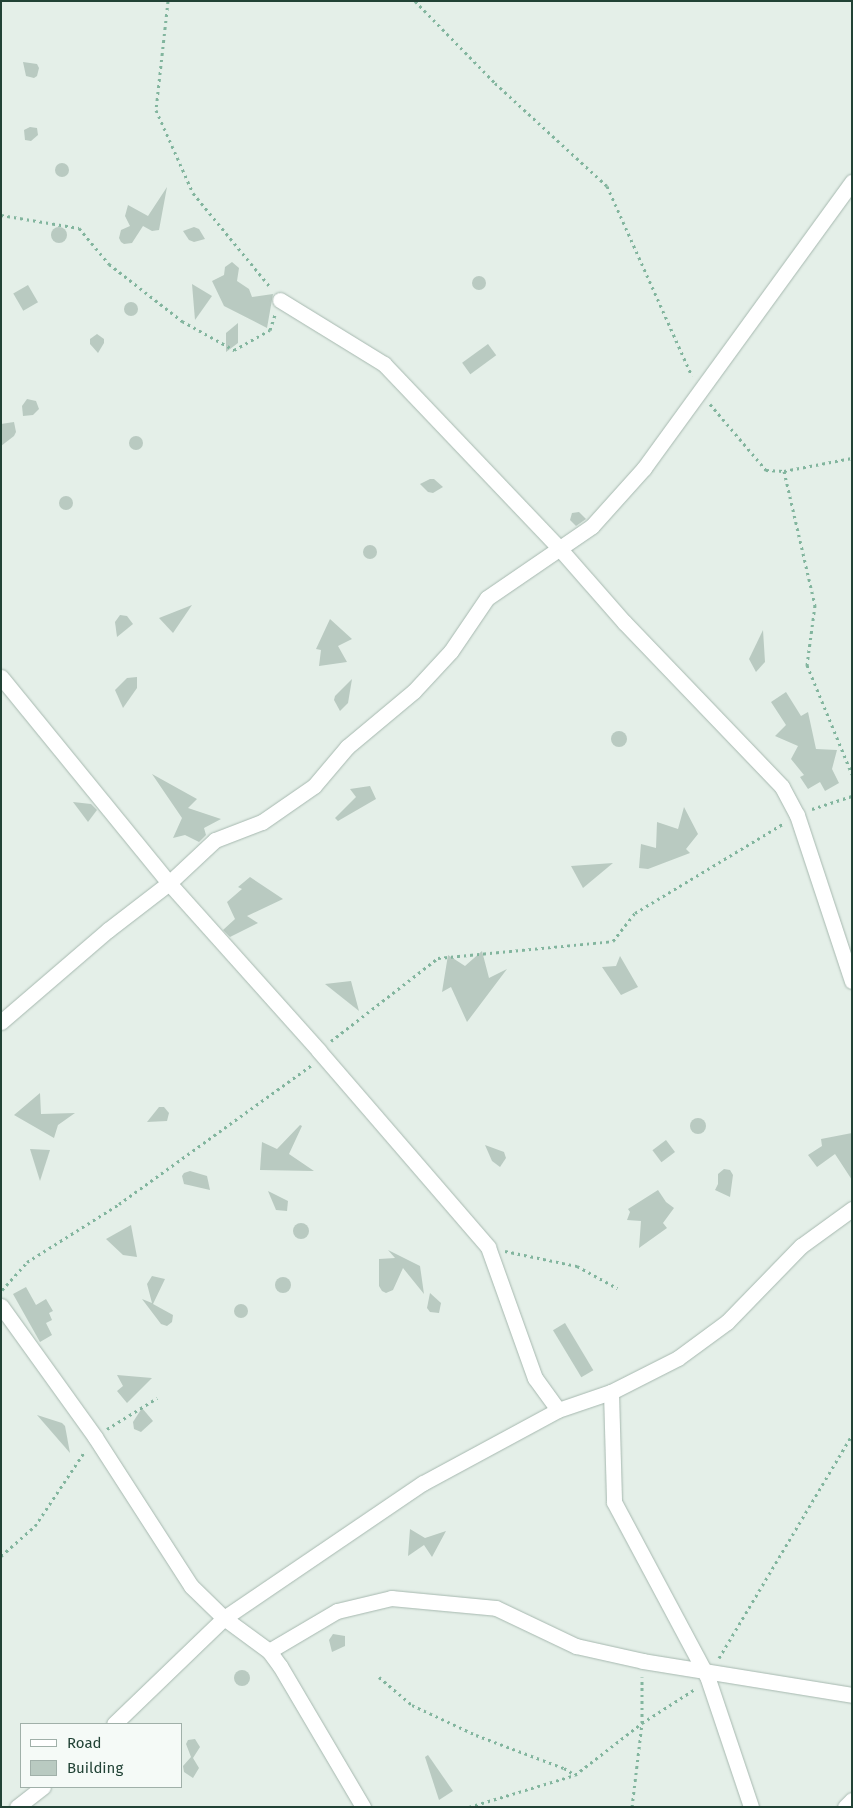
<!DOCTYPE html>
<style>
body{margin:0}
#map{position:relative;width:853px;height:1808px;overflow:hidden;background:#e4efe8;font-family:"Fira Sans",sans-serif}
div>[style]{position:absolute}
[style*='--x']{left:calc(var(--x)*1px);top:calc(var(--y)*1px);width:calc(var(--w)*1px);rotate:calc(var(--a)*1deg)}
.building>*{inset:0;background:#b9cac1;transform-origin:0 0}
.round{border-radius:50%}
.path>*{height:3px;margin-top:-1.5px;transform-origin:0;background:repeating-linear-gradient(90deg,#82b59e 0 2.5px,transparent 0 6.5px)}
.roads{filter:drop-shadow(0 0 1px #a6b8af) drop-shadow(0 0 1px #a6b8af)}
.minor>*{height:15px;margin:-7.5px;padding:0 7.5px;transform-origin:7.5px;border-radius:7.5px;background:#fff}
span{translate:-50% -50%;white-space:nowrap;text-align:center;line-height:1.15;-webkit-text-stroke:4.5px #f5faf7;paint-order:stroke}
.frame{position:absolute;inset:0;border:2px solid #214235;pointer-events:none}
.legend{position:absolute;left:20px;top:1723px;width:162px;height:65px;box-sizing:border-box;background:#f5faf7;border:1px solid #a0b0a9;margin:0;padding:6px 9px;list-style:none;font-size:15px;color:#214235}
.legend li{display:flex;align-items:center;gap:10px;height:25px}
.legend b{width:25px;border:1px solid #a0b0a9}
</style>
<div id="map">
<div class="building">
<i style="clip-path:polygon(23px 62px,37px 64px,39px 68px,37px 76px,34px 78px,26px 76px)"></i>
<i style="clip-path:polygon(30px 127px,37px 128px,38px 135px,31px 141px,25px 140px,24px 130px)"></i>
<i class="round" style="left:55px;top:163px;width:14px;height:14px"></i>
<i style="clip-path:polygon(167px 187px,159px 230px,152px 231px,143px 226px,132px 243px,124px 244px,121px 242px,119px 238px,121px 230px,130px 226px,125px 216px,128px 205px,148px 216px)"></i>
<i style="clip-path:polygon(194px 227px,199px 229px,205px 239px,194px 242px,189px 240px,183px 231px)"></i>
<i class="round" style="left:51px;top:227px;width:16px;height:16px"></i>
<i style="clip-path:polygon(232px 262px,239px 268px,237px 281px,249px 289px,252px 297px,273px 294px,267px 328px,224px 306px,212px 281px,224px 275px,225px 267px)"></i>
<i class="round" style="left:472px;top:276px;width:14px;height:14px"></i>
<i style="clip-path:polygon(192px 284px,212px 296px,195px 320px)"></i>
<i style="left:28px;top:285px;width:20px;height:17px;rotate:60deg"></i>
<i class="round" style="left:124px;top:302px;width:14px;height:14px"></i>
<i style="clip-path:polygon(238px 323px,238px 343px,226px 352px,226px 333px)"></i>
<i style="clip-path:polygon(97px 334px,104px 339px,104px 343px,98px 353px,90px 344px,90px 339px)"></i>
<i style="left:488px;top:344px;width:14px;height:32px;rotate:54deg"></i>
<i style="clip-path:polygon(27px 399px,36px 401px,39px 409px,33px 415px,23px 416px,22px 406px)"></i>
<i style="clip-path:polygon(14px 422px,16px 432px,14px 436px,1px 446px,1px 424px)"></i>
<i class="round" style="left:129px;top:436px;width:14px;height:14px"></i>
<i style="clip-path:polygon(430px 479px,434px 479px,443px 487px,433px 493px,428px 492px,420px 484px)"></i>
<i class="round" style="left:59px;top:496px;width:14px;height:14px"></i>
<i style="clip-path:polygon(579px 512px,586px 519px,576px 526px,570px 520px,572px 513px)"></i>
<i class="round" style="left:363px;top:545px;width:14px;height:14px"></i>
<i style="clip-path:polygon(192px 605px,173px 633px,159px 618px)"></i>
<i style="clip-path:polygon(120px 615px,127px 616px,133px 624px,117px 637px,115px 622px)"></i>
<i style="clip-path:polygon(330px 619px,352px 639px,338px 646px,347px 662px,319px 666px,321px 650px,316px 649px)"></i>
<i style="clip-path:polygon(763px 630px,765px 662px,756px 672px,749px 659px)"></i>
<i style="clip-path:polygon(137px 677px,137px 688px,123px 708px,115px 690px,127px 678px)"></i>
<i style="clip-path:polygon(352px 679px,348px 703px,340px 711px,334px 700px,335px 696px)"></i>
<i style="clip-path:polygon(786px 692px,801px 716px,808px 712px,816px 749px,837px 750px,832px 769px,839px 783px,825px 791px,820px 782px,808px 789px,800px 777px,804px 775px,791px 759px,798px 746px,775px 736px,786px 725px,771px 702px)"></i>
<i class="round" style="left:611px;top:731px;width:16px;height:16px"></i>
<i style="clip-path:polygon(152px 774px,197px 799px,188px 808px,221px 819px,204px 828px,206px 835px,199px 842px,185px 835px,173px 838px,182px 818px)"></i>
<i style="clip-path:polygon(370px 786px,376px 799px,338px 821px,335px 818px,356px 797px,350px 789px)"></i>
<i style="clip-path:polygon(73px 802px,91px 804px,97px 810px,88px 822px)"></i>
<i style="clip-path:polygon(684px 807px,698px 834px,686px 849px,690px 853px,648px 869px,639px 868px,641px 844px,656px 848px,657px 822px,678px 829px)"></i>
<i style="clip-path:polygon(613px 863px,583px 888px,571px 866px)"></i>
<i style="clip-path:polygon(250px 877px,283px 899px,247px 916px,258px 923px,230px 937px,223px 930px,235px 919px,227px 902px,242px 889px,238px 887px)"></i>
<i style="clip-path:polygon(482px 951px,489px 978px,507px 969px,467px 1022px,451px 987px,442px 992px,448px 955px,465px 966px)"></i>
<i style="clip-path:polygon(620px 956px,638px 987px,621px 995px,602px 967px,616px 966px)"></i>
<i style="clip-path:polygon(351px 981px,359px 1011px,325px 984px)"></i>
<i style="clip-path:polygon(40px 1093px,41px 1114px,75px 1113px,58px 1125px,54px 1138px,14px 1115px)"></i>
<i style="clip-path:polygon(159px 1107px,164px 1107px,169px 1113px,167px 1121px,147px 1122px)"></i>
<i class="round" style="left:690px;top:1118px;width:16px;height:16px"></i>
<i style="clip-path:polygon(300px 1125px,302px 1126px,289px 1154px,314px 1171px,260px 1170px,262px 1142px,277px 1149px)"></i>
<i style="clip-path:polygon(852px 1133px,852px 1180px,835px 1154px,817px 1167px,808px 1155px,822px 1146px,821px 1139px)"></i>
<i style="left:666px;top:1140px;width:15px;height:17px;rotate:53deg"></i>
<i style="clip-path:polygon(485px 1145px,504px 1152px,506px 1158px,500px 1167px,492px 1161px)"></i>
<i style="clip-path:polygon(30px 1149px,50px 1150px,40px 1181px)"></i>
<i style="clip-path:polygon(724px 1169px,730px 1170px,733px 1175px,730px 1197px,715px 1190px,718px 1184px,718px 1174px)"></i>
<i style="clip-path:polygon(190px 1171px,207px 1176px,210px 1190px,184px 1184px,182px 1176px,184px 1173px)"></i>
<i style="clip-path:polygon(658px 1190px,666px 1202px,674px 1208px,663px 1223px,667px 1228px,639px 1248px,641px 1221px,627px 1220px,630px 1212px,628px 1209px)"></i>
<i style="clip-path:polygon(268px 1191px,288px 1201px,287px 1211px,276px 1210px)"></i>
<i class="round" style="left:293px;top:1223px;width:16px;height:16px"></i>
<i style="clip-path:polygon(131px 1225px,137px 1257px,123px 1255px,106px 1239px)"></i>
<i style="clip-path:polygon(388px 1250px,420px 1266px,424px 1294px,403px 1268px,393px 1290px,386px 1293px,382px 1291px,379px 1286px,379px 1259px,395px 1258px)"></i>
<i style="clip-path:polygon(152px 1276px,165px 1279px,153px 1304px,173px 1315px,172px 1322px,167px 1326px,161px 1324px,142px 1299px,152px 1303px,147px 1284px)"></i>
<i class="round" style="left:275px;top:1277px;width:16px;height:16px"></i>
<i style="clip-path:polygon(26px 1287px,36px 1305px,46px 1299px,53px 1311px,49px 1313px,52px 1320px,46px 1323px,52px 1335px,40px 1342px,13px 1294px)"></i>
<i style="clip-path:polygon(430px 1293px,441px 1303px,439px 1313px,430px 1312px,427px 1308px)"></i>
<i class="round" style="left:234px;top:1304px;width:14px;height:14px"></i>
<i style="left:565px;top:1323px;width:55px;height:14px;rotate:59deg"></i>
<i style="clip-path:polygon(117px 1375px,152px 1378px,127px 1403px,117px 1391px,123px 1386px)"></i>
<i style="clip-path:polygon(142px 1408px,153px 1421px,141px 1432px,134px 1429px,133px 1422px)"></i>
<i style="clip-path:polygon(37px 1415px,62px 1423px,65px 1426px,70px 1453px)"></i>
<i style="clip-path:polygon(410px 1529px,425px 1538px,446px 1531px,432px 1557px,424px 1545px,408px 1556px)"></i>
<i style="clip-path:polygon(333px 1634px,345px 1636px,345px 1646px,332px 1652px,329px 1640px)"></i>
<i class="round" style="left:234px;top:1670px;width:16px;height:16px"></i>
<i style="clip-path:polygon(195px 1739px,200px 1747px,193px 1758px,199px 1768px,193px 1778px,184px 1772px,183px 1766px,191px 1757px,186px 1744px,188px 1740px)"></i>
<i style="clip-path:polygon(428px 1755px,453px 1791px,439px 1800px,425px 1757px)"></i>
</div>
<div class="path">
<i style="--x:168;--y:1;--w:110;--a:96.3"></i>
<i style="--x:156;--y:110;--w:91;--a:66"></i>
<i style="--x:193;--y:193;--w:123;--a:50.6"></i>
<i style="--x:415;--y:1;--w:115;--a:45.7"></i>
<i style="--x:495;--y:83;--w:152;--a:42.6"></i>
<i style="--x:607;--y:186;--w:208;--a:65.9"></i>
<i style="--x:1;--y:215;--w:79;--a:9.5"></i>
<i style="--x:79;--y:228;--w:47;--a:50.2"></i>
<i style="--x:109;--y:264;--w:93;--a:38"></i>
<i style="--x:182;--y:321;--w:60;--a:29.1"></i>
<i style="--x:234;--y:350;--w:41;--a:-29.1"></i>
<i style="--x:270;--y:330;--w:16;--a:-72"></i>
<i style="--x:710;--y:404;--w:87;--a:49.7"></i>
<i style="--x:766;--y:470;--w:18;--a:3"></i>
<i style="--x:784;--y:471;--w:69;--a:-10.8"></i>
<i style="--x:784;--y:471;--w:138;--a:77"></i>
<i style="--x:815;--y:605;--w:61;--a:97.6"></i>
<i style="--x:807;--y:665;--w:118;--a:67.6"></i>
<i style="--x:812;--y:809;--w:42;--a:-18"></i>
<i style="--x:331;--y:1041;--w:135;--a:-37.8"></i>
<i style="--x:438;--y:958;--w:176;--a:-5.5"></i>
<i style="--x:613;--y:941;--w:36;--a:-52"></i>
<i style="--x:635;--y:913;--w:174;--a:-31.1"></i>
<i style="--x:505;--y:1251;--w:74;--a:11.8"></i>
<i style="--x:577;--y:1266;--w:46;--a:28.8"></i>
<i style="--x:2;--y:1290;--w:38;--a:-48"></i>
<i style="--x:27;--y:1262;--w:109;--a:-32.2"></i>
<i style="--x:119;--y:1204;--w:238;--a:-35.8"></i>
<i style="--x:107;--y:1429;--w:59;--a:-31.8"></i>
<i style="--x:1;--y:1556;--w:45;--a:-41.4"></i>
<i style="--x:35;--y:1526;--w:90;--a:-56.3"></i>
<i style="--x:719;--y:1658;--w:260;--a:-59.2"></i>
<i style="--x:379;--y:1677;--w:43;--a:40.3"></i>
<i style="--x:412;--y:1705;--w:71;--a:25.1"></i>
<i style="--x:476;--y:1735;--w:94;--a:20.6"></i>
<i style="--x:564;--y:1768;--w:13;--a:32"></i>
<i style="--x:469;--y:1807;--w:111;--a:-16.8"></i>
<i style="--x:575;--y:1775;--w:85;--a:-37.8"></i>
<i style="--x:642;--y:1723;--w:63;--a:-32.7"></i>
<i style="--x:632;--y:1807;--w:85;--a:-83.2"></i>
<i style="--x:642;--y:1723;--w:46;--a:-90"></i>
</div>
<div class="roads">
<div class="minor">
<i style="--x:280;--y:300;--w:122;--a:31.6"></i>
<i style="--x:384;--y:364;--w:255;--a:46.4"></i>
<i style="--x:560;--y:549;--w:97;--a:48.8"></i>
<i style="--x:624;--y:622;--w:228;--a:46.2"></i>
<i style="--x:782;--y:787;--w:32;--a:62"></i>
<i style="--x:797;--y:815;--w:175;--a:71.7"></i>
<i style="--x:1;--y:677;--w:266;--a:50.8"></i>
<i style="--x:169;--y:883;--w:225;--a:48.2"></i>
<i style="--x:319;--y:1051;--w:259;--a:49.2"></i>
<i style="--x:488;--y:1247;--w:139;--a:70.3"></i>
<i style="--x:535;--y:1378;--w:39;--a:54"></i>
<i style="--x:1;--y:1022;--w:141;--a:-40.7"></i>
<i style="--x:108;--y:930;--w:77;--a:-37.6"></i>
<i style="--x:169;--y:883;--w:63;--a:-43.1"></i>
<i style="--x:215;--y:840;--w:50;--a:-21"></i>
<i style="--x:262;--y:822;--w:63;--a:-34.7"></i>
<i style="--x:314;--y:786;--w:51;--a:-49.8"></i>
<i style="--x:347;--y:747;--w:87;--a:-39.9"></i>
<i style="--x:414;--y:691;--w:54;--a:-47.2"></i>
<i style="--x:451;--y:651;--w:64;--a:-55.8"></i>
<i style="--x:487;--y:598;--w:127;--a:-34.4"></i>
<i style="--x:592;--y:526;--w:78;--a:-48.1"></i>
<i style="--x:644;--y:468;--w:354;--a:-54"></i>
<i style="--x:1;--y:1306;--w:161;--a:54.3"></i>
<i style="--x:95;--y:1437;--w:177;--a:57.2"></i>
<i style="--x:191;--y:1586;--w:46;--a:44.1"></i>
<i style="--x:224;--y:1618;--w:56;--a:36.3"></i>
<i style="--x:269;--y:1651;--w:19;--a:54"></i>
<i style="--x:280;--y:1666;--w:164;--a:59.5"></i>
<i style="--x:611;--y:1392;--w:110;--a:88.4"></i>
<i style="--x:614;--y:1502;--w:197;--a:61.9"></i>
<i style="--x:707;--y:1676;--w:138;--a:71.4"></i>
<i style="--x:269;--y:1651;--w:79;--a:-30.5"></i>
<i style="--x:337;--y:1611;--w:56;--a:-13.5"></i>
<i style="--x:391;--y:1598;--w:105;--a:5.4"></i>
<i style="--x:496;--y:1608;--w:89;--a:25.4"></i>
<i style="--x:576;--y:1646;--w:69;--a:12.6"></i>
<i style="--x:643;--y:1661;--w:212;--a:9.2"></i>
<i style="--x:114;--y:1724;--w:153;--a:-43.9"></i>
<i style="--x:224;--y:1618;--w:240;--a:-34.2"></i>
<i style="--x:423;--y:1483;--w:153;--a:-28.4"></i>
<i style="--x:558;--y:1410;--w:56;--a:-18.8"></i>
<i style="--x:611;--y:1392;--w:75;--a:-26.9"></i>
<i style="--x:678;--y:1358;--w:61;--a:-36.3"></i>
<i style="--x:727;--y:1322;--w:106;--a:-45.8"></i>
<i style="--x:801;--y:1246;--w:63;--a:-36"></i>
<i style="--x:17;--y:1807;--w:33;--a:-38"></i>
<i style="--x:845;--y:1807;--w:10;--a:-45"></i>
</div>
</div>
<div class="frame"></div>
<ul class="legend">
<li><b style="height:6px;background:#fff"></b>Road</li>
<li><b style="height:14px;background:#b9cac1"></b>Building</li>
</ul>
</div>
